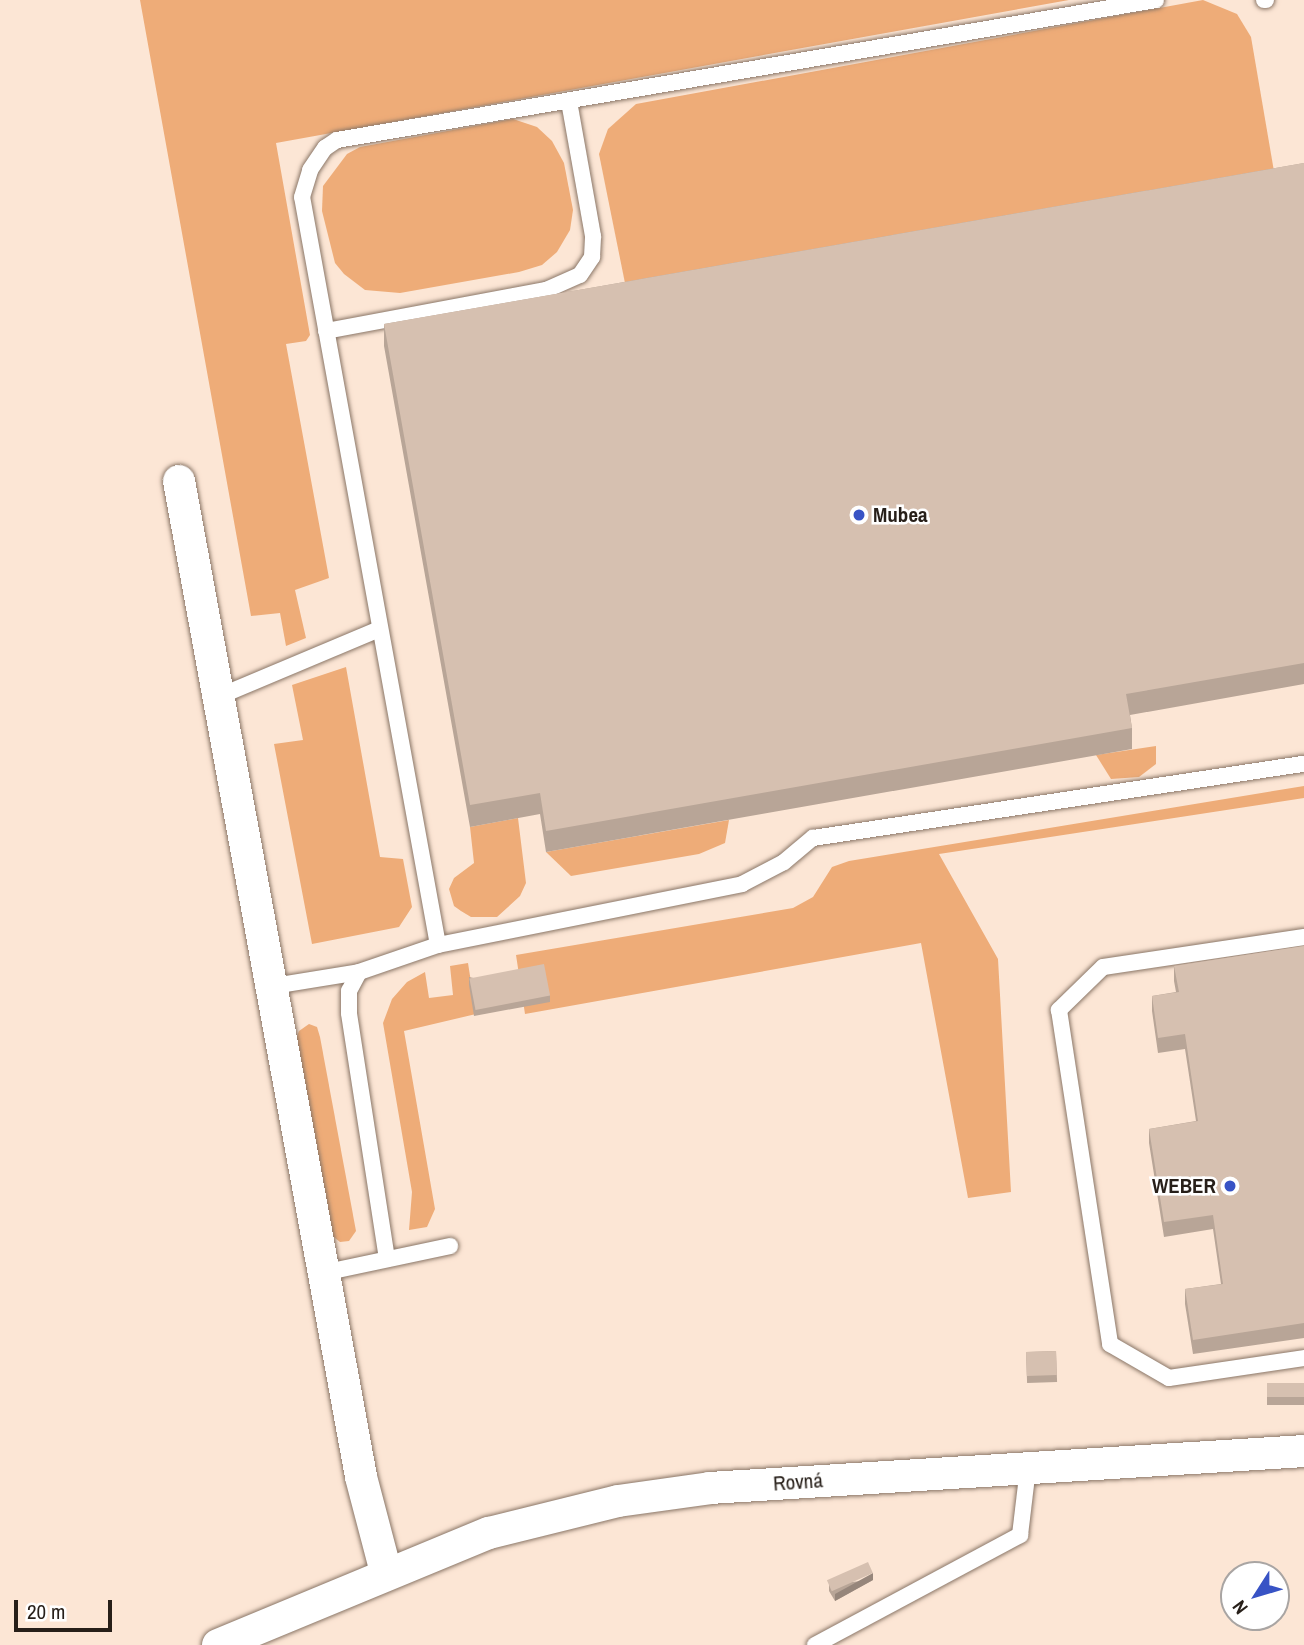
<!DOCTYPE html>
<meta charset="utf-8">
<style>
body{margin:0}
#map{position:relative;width:1304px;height:1645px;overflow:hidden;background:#fce6d5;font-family:"Archivo Narrow",sans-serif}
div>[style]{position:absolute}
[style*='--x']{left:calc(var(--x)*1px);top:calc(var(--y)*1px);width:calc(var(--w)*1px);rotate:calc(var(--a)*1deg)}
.green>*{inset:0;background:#eeac78}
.roads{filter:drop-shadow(0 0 2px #8a7667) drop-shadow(0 0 2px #8a7667)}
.lane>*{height:16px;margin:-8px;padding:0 8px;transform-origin:8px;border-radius:8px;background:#fff}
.street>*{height:32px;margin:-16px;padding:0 16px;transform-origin:16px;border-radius:16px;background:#fff}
.wall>*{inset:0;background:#b8a597;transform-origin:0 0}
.shaded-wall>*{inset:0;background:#96867b}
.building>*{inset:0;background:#d6c0b0;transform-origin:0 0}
.dots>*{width:19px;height:19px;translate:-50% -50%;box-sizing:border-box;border:4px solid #fff;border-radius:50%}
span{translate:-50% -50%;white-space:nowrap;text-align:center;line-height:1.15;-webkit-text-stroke:5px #fff;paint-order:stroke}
.poi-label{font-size:21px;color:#271f19;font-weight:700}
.left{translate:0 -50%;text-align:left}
.right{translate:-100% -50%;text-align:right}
.street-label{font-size:21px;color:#271f19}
.north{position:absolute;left:1220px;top:1561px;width:70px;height:70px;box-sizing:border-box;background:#fff;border:2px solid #a9a5a3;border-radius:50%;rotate:233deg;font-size:19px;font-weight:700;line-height:28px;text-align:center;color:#271f19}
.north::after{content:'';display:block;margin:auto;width:24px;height:32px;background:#3853c5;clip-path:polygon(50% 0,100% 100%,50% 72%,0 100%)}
.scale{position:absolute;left:14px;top:1600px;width:98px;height:32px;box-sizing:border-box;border:4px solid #271f19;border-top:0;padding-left:9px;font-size:21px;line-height:24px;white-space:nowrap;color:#271f19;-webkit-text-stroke:5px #fff;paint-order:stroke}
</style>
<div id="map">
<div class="green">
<i style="clip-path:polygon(140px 0,1069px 0,276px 143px,310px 335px,306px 341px,286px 344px,329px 578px,295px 590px,306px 638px,286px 646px,280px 613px,251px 616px)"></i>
<i style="clip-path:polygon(1203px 0,1237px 14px,1251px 37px,1277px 189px,629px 303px,599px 154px,608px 129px,636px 104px)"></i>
<i style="clip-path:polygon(513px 119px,537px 127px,552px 141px,564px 163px,573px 210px,570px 230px,557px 252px,542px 265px,519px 272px,400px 293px,365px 290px,344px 274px,335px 263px,322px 211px,323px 186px,347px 154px,360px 147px)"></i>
<i style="clip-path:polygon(346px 667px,380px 857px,403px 859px,412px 907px,399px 927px,312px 944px,274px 744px,303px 740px,292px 685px)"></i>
<i style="clip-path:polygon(1156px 746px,1156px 764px,1139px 777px,1111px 779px,1096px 755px)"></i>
<i style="clip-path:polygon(1304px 786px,1304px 798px,939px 854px,998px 959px,1011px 1192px,968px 1198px,921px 943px,525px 1014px,516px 955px,793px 908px,813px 897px,832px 867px,849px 861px)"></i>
<i style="clip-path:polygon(518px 818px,526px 883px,520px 896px,497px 917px,471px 917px,461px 911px,454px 906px,449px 889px,454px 878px,474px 863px,470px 827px)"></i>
<i style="clip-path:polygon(729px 820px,725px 843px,699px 854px,571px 876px,546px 852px)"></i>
<i style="clip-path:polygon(468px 963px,476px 1014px,404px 1031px,435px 1209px,427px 1227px,409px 1230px,412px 1192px,383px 1023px,392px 999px,407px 982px,425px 972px,429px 998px,453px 995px,450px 966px)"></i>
<i style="clip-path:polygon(309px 1024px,317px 1027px,320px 1037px,356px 1231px,349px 1241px,340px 1242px,315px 1222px,287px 1064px,299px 1031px)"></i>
</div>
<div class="roads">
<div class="lane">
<i style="--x:1264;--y:0;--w:2;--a:0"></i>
<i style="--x:326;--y:331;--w:224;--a:-10.6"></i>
<i style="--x:546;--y:290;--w:37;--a:-24"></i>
<i style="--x:580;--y:275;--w:22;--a:-56"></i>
<i style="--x:592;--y:257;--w:21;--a:-87"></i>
<i style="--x:593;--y:236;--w:137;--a:-100.1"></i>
<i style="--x:220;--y:696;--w:173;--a:-22.8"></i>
<i style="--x:1304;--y:937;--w:203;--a:171.5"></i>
<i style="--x:1103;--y:967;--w:62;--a:135.7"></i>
<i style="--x:1059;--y:1010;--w:338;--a:81.3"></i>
<i style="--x:1110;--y:1344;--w:68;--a:30"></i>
<i style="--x:1169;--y:1378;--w:136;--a:-8.4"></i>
<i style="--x:438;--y:945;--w:760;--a:-100.3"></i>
<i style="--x:302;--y:197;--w:28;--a:-73"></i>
<i style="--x:310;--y:170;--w:27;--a:-56"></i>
<i style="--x:325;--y:148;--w:14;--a:-34"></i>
<i style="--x:337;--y:140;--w:831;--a:-9.7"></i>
<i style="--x:273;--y:986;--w:87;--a:-9.2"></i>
<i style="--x:387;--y:1259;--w:249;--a:-98.8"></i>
<i style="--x:349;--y:1013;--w:22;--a:-90"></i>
<i style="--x:349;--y:991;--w:21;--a:-62"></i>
<i style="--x:359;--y:972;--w:83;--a:-18.9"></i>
<i style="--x:438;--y:945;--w:310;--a:-11.3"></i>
<i style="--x:742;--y:884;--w:47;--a:-27.6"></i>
<i style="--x:784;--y:862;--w:38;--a:-40"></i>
<i style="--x:813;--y:838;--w:497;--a:-8.6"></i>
<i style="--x:323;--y:1273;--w:130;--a:-12"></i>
<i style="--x:815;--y:1645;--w:233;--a:-28.2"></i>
<i style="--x:1020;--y:1535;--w:67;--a:-83.2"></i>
</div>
<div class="street">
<i style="--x:179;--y:481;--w:1012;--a:79.64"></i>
<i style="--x:361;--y:1477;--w:98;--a:75.3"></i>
<i style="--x:218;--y:1645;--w:293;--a:-22.5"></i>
<i style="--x:489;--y:1533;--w:133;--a:-13.9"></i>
<i style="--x:618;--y:1501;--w:93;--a:-8"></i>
<i style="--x:710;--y:1488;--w:595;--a:-3.56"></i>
</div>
</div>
<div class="wall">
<i style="clip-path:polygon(1304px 163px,1304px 684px,1130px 715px,1132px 728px,1132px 749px,546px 852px,540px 814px,470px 827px,384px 346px,384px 324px)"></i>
<i style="clip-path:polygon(1304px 946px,1304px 1338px,1193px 1354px,1185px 1304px,1185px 1289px,1221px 1284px,1213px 1229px,1164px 1237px,1149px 1143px,1149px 1129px,1196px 1121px,1185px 1049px,1158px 1053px,1152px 1011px,1152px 996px,1176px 992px,1174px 981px,1174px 966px)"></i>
<i style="clip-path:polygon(469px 977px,550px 995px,550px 1002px,474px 1016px,469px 985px)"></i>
<i style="left:1056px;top:1351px;width:31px;height:30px;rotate:88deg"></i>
<i style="left:1304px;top:1383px;width:22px;height:37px;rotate:90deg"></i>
<i style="clip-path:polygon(873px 1580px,835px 1601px,829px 1591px,829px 1584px)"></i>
</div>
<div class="shaded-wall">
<i style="clip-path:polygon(873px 1573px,873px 1580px,835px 1601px,835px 1594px)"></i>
</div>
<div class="building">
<i style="clip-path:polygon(1304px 163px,1304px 663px,1126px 694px,1132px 728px,546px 831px,540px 793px,470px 805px,384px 324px)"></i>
<i style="clip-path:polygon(1304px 946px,1304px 1323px,1193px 1340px,1185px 1289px,1223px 1284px,1213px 1215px,1164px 1222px,1149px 1129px,1198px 1121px,1185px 1034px,1158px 1038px,1152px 996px,1179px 992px,1174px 966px)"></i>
<i style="left:544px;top:964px;width:32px;height:76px;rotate:79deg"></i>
<i style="left:1056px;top:1351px;width:24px;height:30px;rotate:88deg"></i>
<i style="left:1304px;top:1383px;width:14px;height:37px;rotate:90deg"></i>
<i style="left:868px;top:1562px;width:12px;height:45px;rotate:66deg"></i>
</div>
<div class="dots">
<i style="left:859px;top:515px;background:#3853c5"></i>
<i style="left:1230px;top:1186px;background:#3853c5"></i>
</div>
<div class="poi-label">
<span class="left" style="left:873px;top:515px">Mubea</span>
<span class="right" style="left:1216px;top:1186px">WEBER</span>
</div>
<div class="street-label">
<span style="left:798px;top:1482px;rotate:-4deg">Rovná</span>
</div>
<div class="north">N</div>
<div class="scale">20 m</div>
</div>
